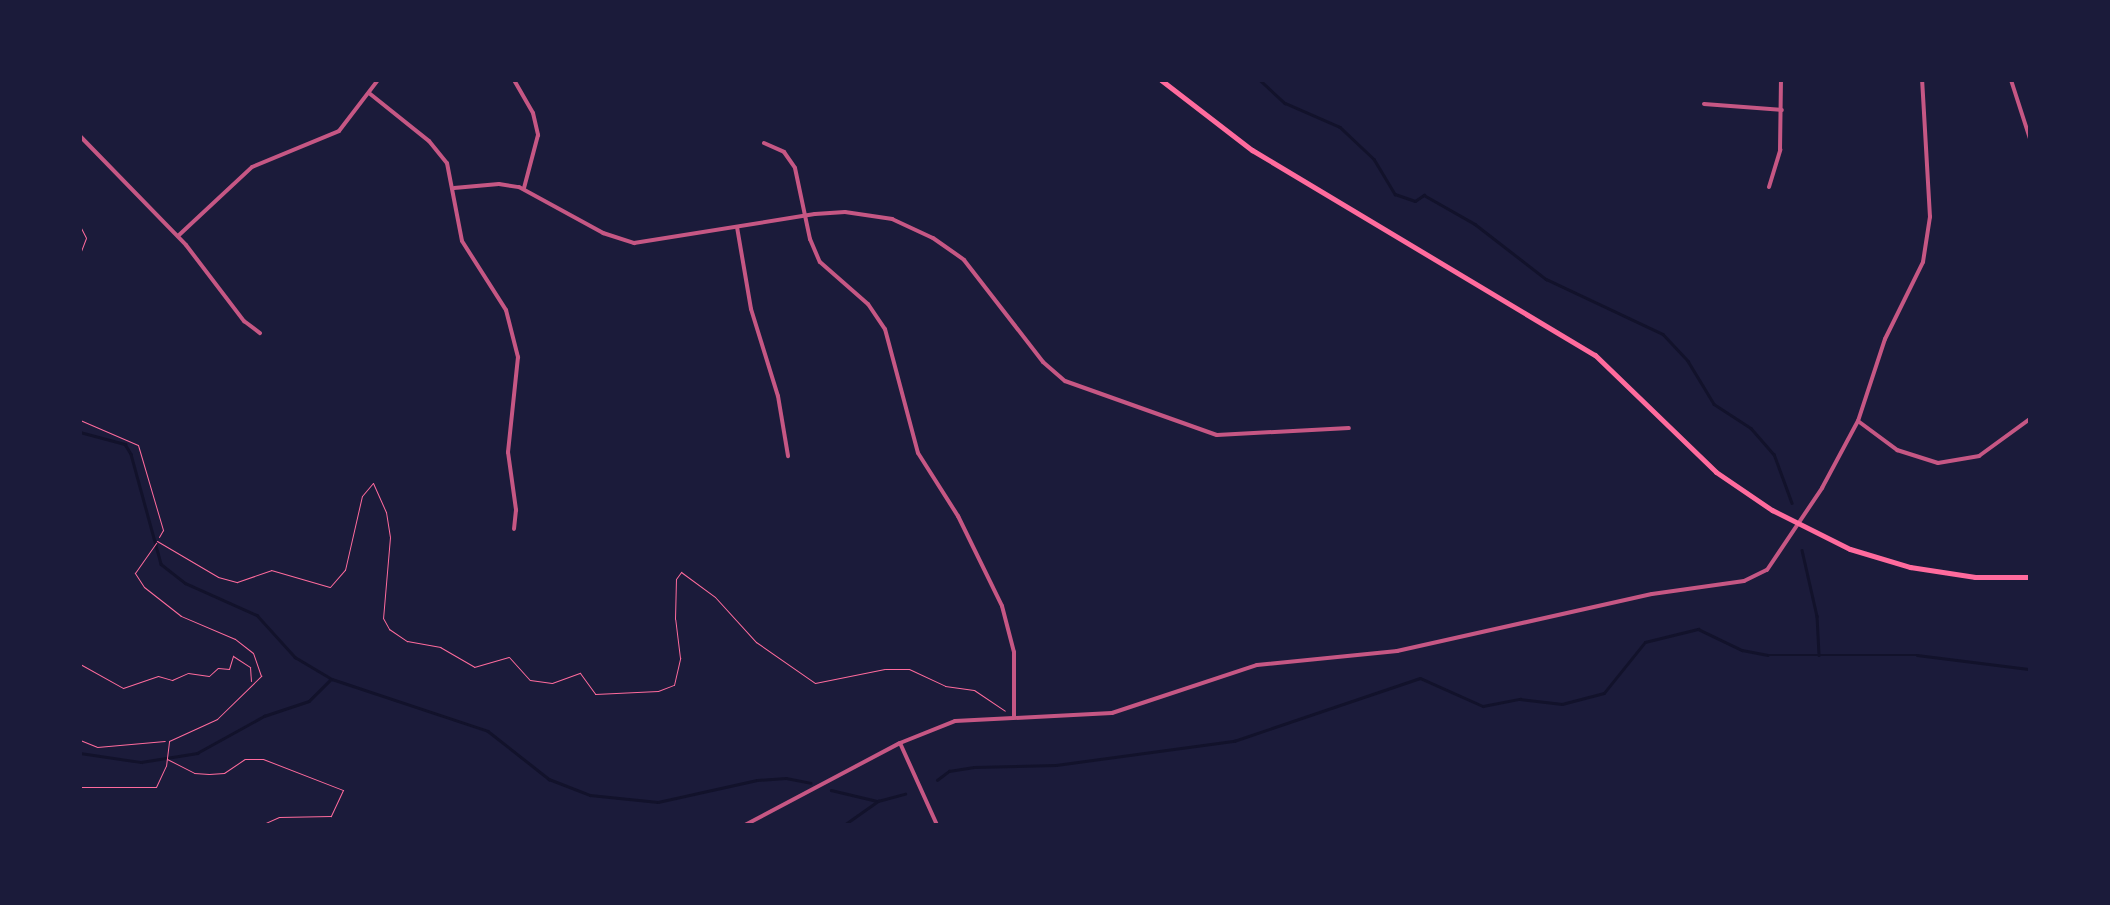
<!DOCTYPE html>
<style>
body{margin:0}
#map{position:relative;width:2110px;height:905px;overflow:hidden;background:#1b1b3a;font-family:"Noto Serif",serif}
div>[style]{position:absolute}
[style*='--x']{left:calc(var(--x)*1px);top:calc(var(--y)*1px);width:calc(var(--w)*1px);rotate:calc(var(--a)*1deg)}
.stream>*{height:2.5px;margin:-1.25px;padding:0 1.25px;transform-origin:1.25px;border-radius:1.25px;background:#12122b}
.path>*{height:1px;margin:-0.5px;padding:0 0.5px;transform-origin:0.5px;border-radius:0.5px;background:#ff6b9d}
.minor>*{height:4px;margin:-2px;padding:0 2px;transform-origin:2px;border-radius:2px;background:#c65784}
.secondary>*{height:5px;margin:-2.5px;padding:0 2.5px;transform-origin:2.5px;border-radius:2.5px;background:#ff6b9d}
span{translate:-50% -50%;white-space:nowrap;text-align:center;line-height:1.15;-webkit-text-stroke:10px #1b1b3a;paint-order:stroke}
.frame{position:absolute;inset:0;border:82px solid #1b1b3a;pointer-events:none}
</style>
<div id="map">
<div class="stream">
<i style="--x:1260;--y:80;--w:34;--a:43"></i>
<i style="--x:1285;--y:103;--w:60;--a:23.6"></i>
<i style="--x:1340;--y:127;--w:47;--a:43.3"></i>
<i style="--x:1374;--y:159;--w:41;--a:59"></i>
<i style="--x:1395;--y:194;--w:21;--a:19"></i>
<i style="--x:1415;--y:201;--w:11;--a:-34"></i>
<i style="--x:1424;--y:195;--w:59;--a:29.6"></i>
<i style="--x:1475;--y:224;--w:90;--a:37.8"></i>
<i style="--x:1546;--y:279;--w:129;--a:25.2"></i>
<i style="--x:1663;--y:334;--w:37;--a:47"></i>
<i style="--x:1688;--y:361;--w:50;--a:58.8"></i>
<i style="--x:1714;--y:404;--w:44;--a:33"></i>
<i style="--x:1751;--y:428;--w:35;--a:49"></i>
<i style="--x:1774;--y:454;--w:52;--a:69.8"></i>
<i style="--x:80;--y:432;--w:47;--a:14.9"></i>
<i style="--x:125;--y:444;--w:12;--a:59"></i>
<i style="--x:131;--y:454;--w:114;--a:74.7"></i>
<i style="--x:161;--y:564;--w:31;--a:38"></i>
<i style="--x:185;--y:583;--w:79;--a:24"></i>
<i style="--x:257;--y:615;--w:57;--a:47.9"></i>
<i style="--x:295;--y:657;--w:43;--a:30.7"></i>
<i style="--x:332;--y:679;--w:164;--a:18.4"></i>
<i style="--x:488;--y:731;--w:78;--a:38.2"></i>
<i style="--x:549;--y:779;--w:44;--a:21.3"></i>
<i style="--x:590;--y:795;--w:68;--a:5.9"></i>
<i style="--x:658;--y:802;--w:101;--a:-12.5"></i>
<i style="--x:757;--y:780;--w:29;--a:-4"></i>
<i style="--x:786;--y:778;--w:25;--a:11"></i>
<i style="--x:1802;--y:550;--w:68;--a:77.2"></i>
<i style="--x:1817;--y:616;--w:39;--a:87"></i>
<i style="--x:80;--y:753;--w:62;--a:8.4"></i>
<i style="--x:141;--y:762;--w:57;--a:-9.1"></i>
<i style="--x:197;--y:753;--w:77;--a:-28.9"></i>
<i style="--x:264;--y:716;--w:47;--a:-18.4"></i>
<i style="--x:309;--y:701;--w:30;--a:-45"></i>
<i style="--x:937;--y:780;--w:15;--a:-37"></i>
<i style="--x:949;--y:771;--w:25;--a:-9"></i>
<i style="--x:974;--y:767;--w:82;--a:-1.4"></i>
<i style="--x:1056;--y:765;--w:180;--a:-7.7"></i>
<i style="--x:1234;--y:741;--w:196;--a:-18.7"></i>
<i style="--x:1420;--y:678;--w:69;--a:24"></i>
<i style="--x:1483;--y:706;--w:38;--a:-11"></i>
<i style="--x:1520;--y:699;--w:42;--a:6.8"></i>
<i style="--x:1562;--y:704;--w:43;--a:-14.7"></i>
<i style="--x:1604;--y:693;--w:65;--a:-51.2"></i>
<i style="--x:1645;--y:642;--w:55;--a:-13.8"></i>
<i style="--x:1698;--y:629;--w:49;--a:25.5"></i>
<i style="--x:1742;--y:650;--w:26;--a:11"></i>
<i style="--x:1768;--y:655;--w:149;--a:0"></i>
<i style="--x:1917;--y:655;--w:114;--a:7.1"></i>
<i style="--x:831;--y:790;--w:47;--a:13.4"></i>
<i style="--x:844;--y:825;--w:42;--a:-35.2"></i>
<i style="--x:878;--y:801;--w:28;--a:-15"></i>
</div>
<div class="path">
<i style="--x:80;--y:226;--w:13;--a:63"></i>
<i style="--x:86;--y:238;--w:17;--a:111"></i>
<i style="--x:80;--y:420;--w:63;--a:23.3"></i>
<i style="--x:138;--y:445;--w:89;--a:73.6"></i>
<i style="--x:163;--y:530;--w:8;--a:120"></i>
<i style="--x:157;--y:541;--w:71;--a:30.5"></i>
<i style="--x:218;--y:577;--w:20;--a:15"></i>
<i style="--x:237;--y:582;--w:36;--a:-19"></i>
<i style="--x:271;--y:570;--w:61;--a:16.1"></i>
<i style="--x:330;--y:587;--w:23;--a:-49"></i>
<i style="--x:345;--y:570;--w:76;--a:-77.1"></i>
<i style="--x:362;--y:496;--w:17;--a:-50"></i>
<i style="--x:373;--y:483;--w:32;--a:66"></i>
<i style="--x:386;--y:512;--w:25;--a:81"></i>
<i style="--x:390;--y:537;--w:81;--a:94.9"></i>
<i style="--x:383;--y:618;--w:13;--a:61"></i>
<i style="--x:389;--y:629;--w:22;--a:34"></i>
<i style="--x:407;--y:641;--w:34;--a:10"></i>
<i style="--x:440;--y:647;--w:39;--a:30"></i>
<i style="--x:474;--y:667;--w:36;--a:-16"></i>
<i style="--x:509;--y:657;--w:31;--a:48"></i>
<i style="--x:530;--y:680;--w:22;--a:8"></i>
<i style="--x:552;--y:683;--w:30;--a:-20"></i>
<i style="--x:580;--y:673;--w:26;--a:54"></i>
<i style="--x:595;--y:694;--w:63;--a:-2.7"></i>
<i style="--x:658;--y:691;--w:17;--a:-21"></i>
<i style="--x:674;--y:685;--w:28;--a:-77"></i>
<i style="--x:680;--y:658;--w:39;--a:-97"></i>
<i style="--x:675;--y:619;--w:40;--a:-88.6"></i>
<i style="--x:676;--y:579;--w:9;--a:-54"></i>
<i style="--x:681;--y:572;--w:42;--a:36.3"></i>
<i style="--x:715;--y:597;--w:61;--a:47.7"></i>
<i style="--x:756;--y:642;--w:72;--a:34.8"></i>
<i style="--x:815;--y:683;--w:71;--a:-11.3"></i>
<i style="--x:885;--y:669;--w:24;--a:0"></i>
<i style="--x:909;--y:669;--w:40;--a:25"></i>
<i style="--x:945;--y:686;--w:29;--a:8"></i>
<i style="--x:974;--y:690;--w:37;--a:34"></i>
<i style="--x:80;--y:664;--w:49;--a:29.2"></i>
<i style="--x:123;--y:688;--w:37;--a:-19"></i>
<i style="--x:158;--y:676;--w:15;--a:16"></i>
<i style="--x:172;--y:680;--w:17;--a:-24"></i>
<i style="--x:188;--y:673;--w:21;--a:8"></i>
<i style="--x:209;--y:676;--w:12;--a:-42"></i>
<i style="--x:218;--y:668;--w:11;--a:5"></i>
<i style="--x:229;--y:669;--w:14;--a:-73"></i>
<i style="--x:233;--y:656;--w:20;--a:33"></i>
<i style="--x:250;--y:667;--w:14;--a:86"></i>
<i style="--x:80;--y:740;--w:18;--a:22"></i>
<i style="--x:97;--y:747;--w:68;--a:-5"></i>
<i style="--x:167;--y:759;--w:30;--a:27"></i>
<i style="--x:194;--y:773;--w:15;--a:4"></i>
<i style="--x:209;--y:774;--w:15;--a:-4"></i>
<i style="--x:224;--y:773;--w:25;--a:-34"></i>
<i style="--x:245;--y:759;--w:18;--a:0"></i>
<i style="--x:263;--y:759;--w:86;--a:21.2"></i>
<i style="--x:343;--y:790;--w:29;--a:115"></i>
<i style="--x:331;--y:816;--w:52;--a:178.9"></i>
<i style="--x:279;--y:817;--w:20;--a:156"></i>
<i style="--x:80;--y:787;--w:76;--a:0"></i>
<i style="--x:156;--y:787;--w:23;--a:-65"></i>
<i style="--x:166;--y:766;--w:25;--a:-83"></i>
<i style="--x:169;--y:741;--w:53;--a:-24.6"></i>
<i style="--x:217;--y:719;--w:62;--a:-44.3"></i>
<i style="--x:261;--y:676;--w:24;--a:-109"></i>
<i style="--x:253;--y:653;--w:23;--a:-142"></i>
<i style="--x:235;--y:639;--w:59;--a:-156.9"></i>
<i style="--x:181;--y:616;--w:47;--a:-141.9"></i>
<i style="--x:144;--y:587;--w:17;--a:-123"></i>
<i style="--x:135;--y:573;--w:37;--a:-55"></i>
</div>
<div class="minor">
<i style="--x:514;--y:80;--w:38;--a:60"></i>
<i style="--x:533;--y:113;--w:23;--a:77"></i>
<i style="--x:538;--y:135;--w:55;--a:104.8"></i>
<i style="--x:2011;--y:80;--w:62;--a:72.1"></i>
<i style="--x:369;--y:93;--w:77;--a:38.7"></i>
<i style="--x:429;--y:141;--w:28;--a:51"></i>
<i style="--x:447;--y:163;--w:79;--a:79.1"></i>
<i style="--x:462;--y:241;--w:82;--a:57.5"></i>
<i style="--x:506;--y:310;--w:49;--a:75.7"></i>
<i style="--x:518;--y:357;--w:96;--a:96"></i>
<i style="--x:508;--y:452;--w:59;--a:82.1"></i>
<i style="--x:516;--y:510;--w:19;--a:96"></i>
<i style="--x:1704;--y:104;--w:78;--a:4.4"></i>
<i style="--x:80;--y:136;--w:152;--a:45.8"></i>
<i style="--x:186;--y:245;--w:96;--a:52.7"></i>
<i style="--x:244;--y:321;--w:20;--a:37"></i>
<i style="--x:764;--y:143;--w:22;--a:24"></i>
<i style="--x:784;--y:152;--w:19;--a:55"></i>
<i style="--x:795;--y:168;--w:73;--a:78.1"></i>
<i style="--x:810;--y:239;--w:25;--a:67"></i>
<i style="--x:820;--y:262;--w:64;--a:41.2"></i>
<i style="--x:868;--y:304;--w:30;--a:56"></i>
<i style="--x:885;--y:329;--w:128;--a:75.1"></i>
<i style="--x:918;--y:453;--w:75;--a:57.6"></i>
<i style="--x:958;--y:516;--w:100;--a:63.9"></i>
<i style="--x:1002;--y:606;--w:48;--a:75.4"></i>
<i style="--x:1014;--y:652;--w:65;--a:90"></i>
<i style="--x:1769;--y:187;--w:39;--a:-73"></i>
<i style="--x:1780;--y:150;--w:70;--a:-89.2"></i>
<i style="--x:454;--y:188;--w:45;--a:-5.1"></i>
<i style="--x:499;--y:184;--w:20;--a:9"></i>
<i style="--x:519;--y:187;--w:96;--a:28.7"></i>
<i style="--x:603;--y:233;--w:33;--a:18"></i>
<i style="--x:634;--y:243;--w:183;--a:-9.1"></i>
<i style="--x:815;--y:214;--w:30;--a:-4"></i>
<i style="--x:845;--y:212;--w:48;--a:8.5"></i>
<i style="--x:892;--y:219;--w:45;--a:24.9"></i>
<i style="--x:933;--y:238;--w:38;--a:35"></i>
<i style="--x:964;--y:260;--w:129;--a:52.2"></i>
<i style="--x:1043;--y:362;--w:29;--a:41"></i>
<i style="--x:1065;--y:381;--w:161;--a:19.6"></i>
<i style="--x:1217;--y:435;--w:132;--a:-3"></i>
<i style="--x:737;--y:227;--w:83;--a:80.3"></i>
<i style="--x:751;--y:309;--w:91;--a:72.8"></i>
<i style="--x:778;--y:396;--w:61;--a:80.5"></i>
<i style="--x:178;--y:236;--w:101;--a:-43"></i>
<i style="--x:252;--y:167;--w:94;--a:-22.5"></i>
<i style="--x:339;--y:131;--w:64;--a:-52.6"></i>
<i style="--x:1858;--y:421;--w:49;--a:36.6"></i>
<i style="--x:1897;--y:450;--w:43;--a:17.6"></i>
<i style="--x:1938;--y:463;--w:42;--a:-9.7"></i>
<i style="--x:1979;--y:456;--w:63;--a:-36"></i>
<i style="--x:900;--y:743;--w:90;--a:65.7"></i>
<i style="--x:745;--y:825;--w:175;--a:-27.9"></i>
<i style="--x:900;--y:743;--w:59;--a:-21.8"></i>
<i style="--x:955;--y:721;--w:157;--a:-2.9"></i>
<i style="--x:1112;--y:713;--w:153;--a:-18.3"></i>
<i style="--x:1257;--y:665;--w:141;--a:-5.7"></i>
<i style="--x:1397;--y:651;--w:261;--a:-12.6"></i>
<i style="--x:1652;--y:594;--w:93;--a:-8"></i>
<i style="--x:1744;--y:581;--w:25;--a:-26"></i>
<i style="--x:1767;--y:570;--w:99;--a:-56.1"></i>
<i style="--x:1822;--y:488;--w:76;--a:-61.8"></i>
<i style="--x:1858;--y:421;--w:86;--a:-71.8"></i>
<i style="--x:1885;--y:339;--w:86;--a:-63.7"></i>
<i style="--x:1923;--y:262;--w:46;--a:-81.2"></i>
<i style="--x:1930;--y:217;--w:137;--a:-93.3"></i>
</div>
<div class="secondary">
<i style="--x:1161;--y:80;--w:115;--a:37.6"></i>
<i style="--x:1252;--y:150;--w:400;--a:30.9"></i>
<i style="--x:1595;--y:355;--w:168;--a:44"></i>
<i style="--x:1716;--y:472;--w:68;--a:34.2"></i>
<i style="--x:1772;--y:510;--w:87;--a:26.6"></i>
<i style="--x:1850;--y:549;--w:63;--a:16.7"></i>
<i style="--x:1910;--y:567;--w:66;--a:8.7"></i>
<i style="--x:1975;--y:577;--w:55;--a:0"></i>
</div>
<div class="frame"></div>
</div>
